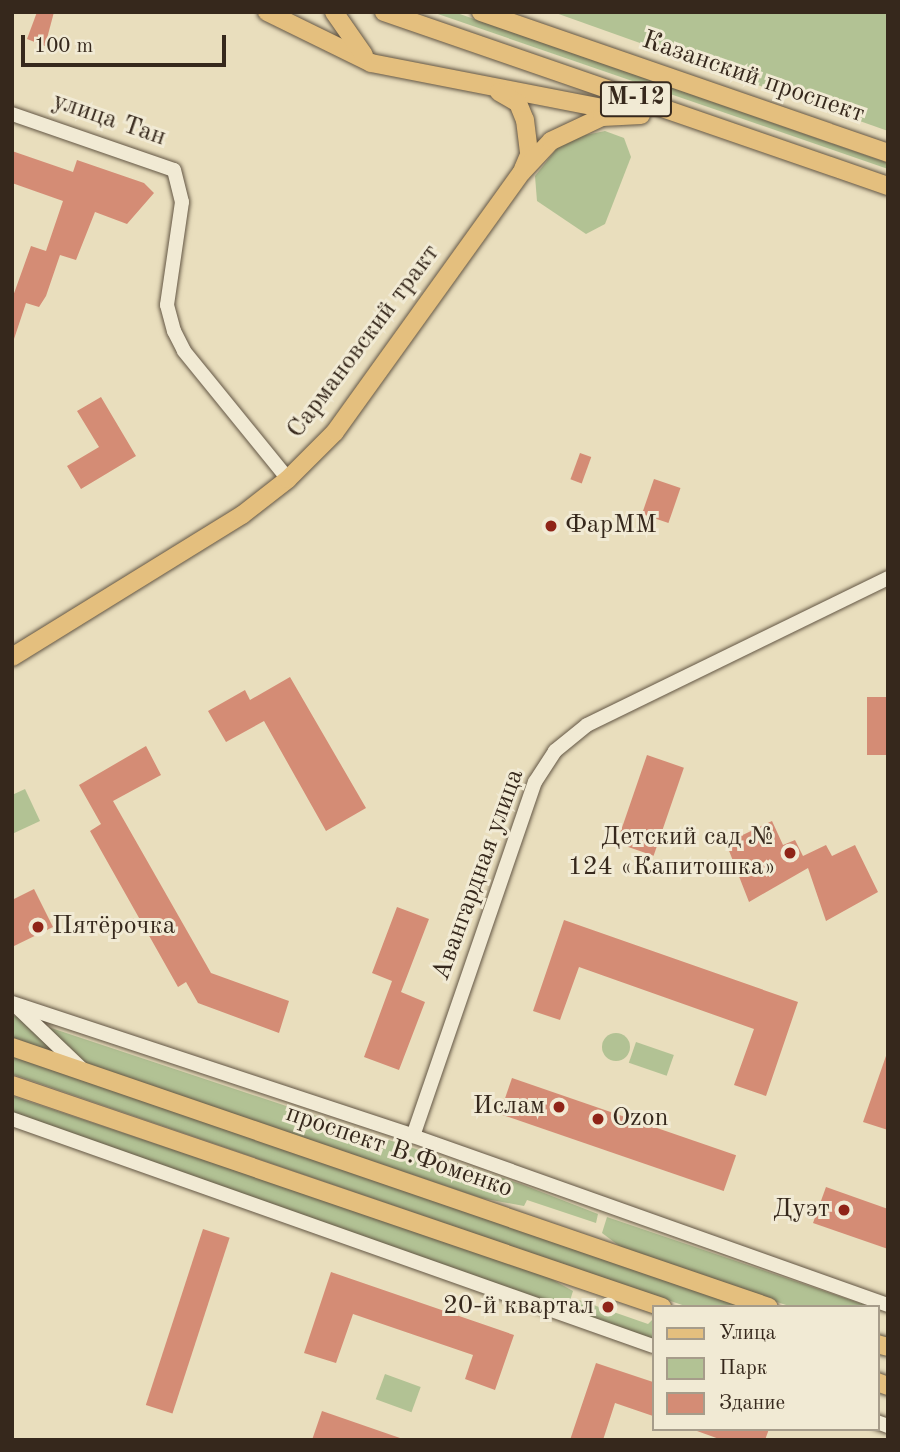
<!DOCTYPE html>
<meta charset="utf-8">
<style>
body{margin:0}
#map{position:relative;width:900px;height:1452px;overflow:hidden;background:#e9debd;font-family:"Old Standard TT",serif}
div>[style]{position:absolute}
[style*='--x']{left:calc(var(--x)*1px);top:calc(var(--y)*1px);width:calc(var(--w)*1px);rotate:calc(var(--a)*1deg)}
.green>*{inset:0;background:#b2c294;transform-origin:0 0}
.round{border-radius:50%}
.building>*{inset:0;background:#d48c75;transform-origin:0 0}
.roads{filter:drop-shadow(0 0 2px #635644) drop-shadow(0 0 2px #635644)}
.minor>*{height:14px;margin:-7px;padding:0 7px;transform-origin:7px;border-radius:7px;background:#f1ead4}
.major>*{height:18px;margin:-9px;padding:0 9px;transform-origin:9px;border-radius:9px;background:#e4bf7e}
.dots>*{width:19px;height:19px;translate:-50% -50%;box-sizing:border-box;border:4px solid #f1ead4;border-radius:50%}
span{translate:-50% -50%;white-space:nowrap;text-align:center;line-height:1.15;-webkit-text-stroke:6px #f1ead4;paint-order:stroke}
.shield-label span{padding:2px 5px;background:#f1ead4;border:2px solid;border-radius:5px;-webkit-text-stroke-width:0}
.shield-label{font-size:24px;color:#36281c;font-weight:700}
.street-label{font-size:26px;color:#36281c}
.poi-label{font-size:26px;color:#36281c}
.left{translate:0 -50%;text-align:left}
.right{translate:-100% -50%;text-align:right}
.frame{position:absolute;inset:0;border:14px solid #36281c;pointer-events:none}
.legend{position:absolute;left:652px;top:1305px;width:228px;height:126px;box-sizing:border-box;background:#f1ead4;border:2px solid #a69c8a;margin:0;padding:9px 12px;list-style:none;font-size:21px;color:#36281c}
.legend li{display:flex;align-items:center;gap:14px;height:35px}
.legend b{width:35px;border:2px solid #a69c8a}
.scale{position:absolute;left:21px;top:35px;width:205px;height:32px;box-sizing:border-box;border:4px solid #36281c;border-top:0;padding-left:9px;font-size:21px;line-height:24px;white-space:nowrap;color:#36281c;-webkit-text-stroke:5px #f1ead4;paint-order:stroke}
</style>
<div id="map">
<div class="green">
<i style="clip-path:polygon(432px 12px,454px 12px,888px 163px,888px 169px)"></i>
<i style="clip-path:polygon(553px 12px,888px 12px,888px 131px,772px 90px)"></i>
<i style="clip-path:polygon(605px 131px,624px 138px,631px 157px,605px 224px,586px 234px,537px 201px,535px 176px,558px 147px,576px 137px)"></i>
<i style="clip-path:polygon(25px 789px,40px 821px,12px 834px,12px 795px)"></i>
<i style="clip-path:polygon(12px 1015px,521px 1184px,598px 1214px,596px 1223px,527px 1200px,524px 1206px,481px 1198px,12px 1039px)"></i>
<i class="round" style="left:602px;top:1033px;width:28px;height:28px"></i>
<i style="left:636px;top:1042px;width:40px;height:22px;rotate:19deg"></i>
<i style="clip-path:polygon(12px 1052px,744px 1307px,688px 1307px,12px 1074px)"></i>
<i style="clip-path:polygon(12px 1096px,537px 1271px,573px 1291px,567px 1310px,12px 1116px)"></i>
<i style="clip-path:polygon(607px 1217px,871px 1307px,792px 1307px,626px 1251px,602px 1233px)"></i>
<i style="clip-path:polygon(579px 1300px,648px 1324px,653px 1319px,653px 1339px,575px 1313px)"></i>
<i style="left:385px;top:1374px;width:38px;height:27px;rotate:20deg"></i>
</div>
<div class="building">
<i style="clip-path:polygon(37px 12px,54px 12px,45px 46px,27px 39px)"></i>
<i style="clip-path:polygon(12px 151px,73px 172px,77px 160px,144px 183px,154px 193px,127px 224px,95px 212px,76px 260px,60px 255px,46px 296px,39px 307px,26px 303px,14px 339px,12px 299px,31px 246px,46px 251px,63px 201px,12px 183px)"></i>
<i style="clip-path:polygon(101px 397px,136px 456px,81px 489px,67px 466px,99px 447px,77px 411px)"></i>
<i style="left:580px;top:453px;width:12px;height:28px;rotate:20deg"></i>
<i style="left:654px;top:479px;width:28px;height:37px;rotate:19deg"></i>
<i style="clip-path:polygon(290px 677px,366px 808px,326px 831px,264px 721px,226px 742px,208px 711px,245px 690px,250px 700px)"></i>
<i style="left:867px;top:697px;width:21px;height:58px"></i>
<i style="clip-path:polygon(146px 746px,161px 775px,113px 801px,211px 973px,289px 1001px,279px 1033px,198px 1003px,186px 982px,178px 987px,90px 831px,101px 824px,79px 785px)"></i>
<i style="left:647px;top:755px;width:39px;height:93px;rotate:19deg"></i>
<i style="clip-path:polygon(772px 821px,783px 845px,795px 840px,803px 856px,826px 845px,832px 856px,855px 845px,878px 892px,826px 921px,808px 868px,749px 902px,726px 843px)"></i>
<i style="clip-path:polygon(34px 889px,53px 927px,12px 947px,12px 900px)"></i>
<i style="clip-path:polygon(397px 907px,429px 919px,401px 992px,425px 1002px,399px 1070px,364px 1057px,392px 981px,372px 973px)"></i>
<i style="clip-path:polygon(564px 920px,798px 1002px,766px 1096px,734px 1085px,754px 1029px,579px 967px,560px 1020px,533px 1011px)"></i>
<i style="clip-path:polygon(886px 1056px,888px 1056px,888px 1130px,863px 1122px)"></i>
<i style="left:512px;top:1078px;width:237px;height:38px;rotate:19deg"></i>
<i style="clip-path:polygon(826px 1187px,888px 1209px,888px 1249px,813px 1223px)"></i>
<i style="left:203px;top:1229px;width:28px;height:185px;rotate:18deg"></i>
<i style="clip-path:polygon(331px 1272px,514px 1335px,495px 1390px,465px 1379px,473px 1355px,353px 1314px,336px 1363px,304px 1353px)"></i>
<i style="clip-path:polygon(596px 1363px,653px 1382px,653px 1416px,615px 1403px,603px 1440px,570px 1440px)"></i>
<i style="clip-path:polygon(322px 1411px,400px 1438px,400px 1440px,312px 1440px)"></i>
<i style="clip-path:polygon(769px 1429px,765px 1440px,722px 1440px,697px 1431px)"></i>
</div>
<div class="roads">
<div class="minor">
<i style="--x:12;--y:114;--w:171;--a:19.1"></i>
<i style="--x:174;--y:170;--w:33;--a:76"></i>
<i style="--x:182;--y:202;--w:104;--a:98.3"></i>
<i style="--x:167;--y:305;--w:27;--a:75"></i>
<i style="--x:174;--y:331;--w:22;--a:63"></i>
<i style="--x:184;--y:351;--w:165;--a:50.9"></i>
<i style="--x:12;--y:1003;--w:422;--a:18.3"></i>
<i style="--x:413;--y:1136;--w:504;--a:19.59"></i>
<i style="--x:17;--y:1007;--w:91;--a:43.7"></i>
<i style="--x:12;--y:1119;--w:680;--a:19.5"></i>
<i style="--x:413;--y:1136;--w:374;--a:-71"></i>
<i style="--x:535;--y:782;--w:37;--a:-57"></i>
<i style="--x:555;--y:751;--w:41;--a:-39.1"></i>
<i style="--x:587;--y:725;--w:335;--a:-26"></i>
<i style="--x:877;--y:1422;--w:12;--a:20"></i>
</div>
<div class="major">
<i style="--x:267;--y:12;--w:116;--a:26.1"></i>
<i style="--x:371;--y:63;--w:252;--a:11"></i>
<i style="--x:334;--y:12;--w:52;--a:55.1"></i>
<i style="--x:384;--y:12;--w:533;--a:19.05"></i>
<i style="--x:481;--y:12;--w:431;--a:19.1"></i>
<i style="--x:499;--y:92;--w:22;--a:30"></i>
<i style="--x:518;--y:103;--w:18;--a:68"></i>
<i style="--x:525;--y:120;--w:35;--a:83"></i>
<i style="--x:529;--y:155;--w:15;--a:113"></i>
<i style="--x:12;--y:657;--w:270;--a:-31.7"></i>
<i style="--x:242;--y:515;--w:58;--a:-38"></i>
<i style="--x:288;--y:479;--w:66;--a:-45"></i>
<i style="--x:335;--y:432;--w:320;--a:-54.3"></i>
<i style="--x:522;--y:172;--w:42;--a:-46.9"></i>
<i style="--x:551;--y:141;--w:56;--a:-25.2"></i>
<i style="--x:602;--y:117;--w:39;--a:-3"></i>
<i style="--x:12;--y:1047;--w:800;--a:18.96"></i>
<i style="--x:12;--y:1085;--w:687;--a:18.86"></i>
<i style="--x:877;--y:1344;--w:11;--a:15"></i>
<i style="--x:877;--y:1382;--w:12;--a:20"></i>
</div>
</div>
<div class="dots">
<i style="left:551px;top:526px;background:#8f2418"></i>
<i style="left:790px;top:853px;background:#8f2418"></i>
<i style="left:38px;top:927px;background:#8f2418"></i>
<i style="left:559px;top:1107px;background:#8f2418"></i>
<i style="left:598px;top:1119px;background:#8f2418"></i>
<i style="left:844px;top:1210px;background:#8f2418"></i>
<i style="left:608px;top:1307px;background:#8f2418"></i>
</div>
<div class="shield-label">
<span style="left:636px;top:99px">М-12</span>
</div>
<div class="street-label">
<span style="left:753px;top:78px;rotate:19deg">Казанский проспект</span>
<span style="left:109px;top:120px;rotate:19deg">улица Тан</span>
<span style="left:364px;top:342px;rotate:-53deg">Сармановский тракт</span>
<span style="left:479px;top:875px;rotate:-70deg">Авангардная улица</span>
<span style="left:399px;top:1152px;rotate:19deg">проспект В.Фоменко</span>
</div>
<div class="poi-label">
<span class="left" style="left:565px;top:526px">ФарММ</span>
<span class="right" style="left:776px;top:853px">Детский сад №<br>124 «Капитошка»</span>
<span class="left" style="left:52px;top:927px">Пятёрочка</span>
<span class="right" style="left:545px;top:1107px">Ислам</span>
<span class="left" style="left:612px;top:1119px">Ozon</span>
<span class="right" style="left:830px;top:1210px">Дуэт</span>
<span class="right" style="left:594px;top:1307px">20-й квартал</span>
</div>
<div class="frame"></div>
<ul class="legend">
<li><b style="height:9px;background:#e4bf7e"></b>Улица</li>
<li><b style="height:19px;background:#b2c294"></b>Парк</li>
<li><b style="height:19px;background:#d48c75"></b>Здание</li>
</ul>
<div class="scale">100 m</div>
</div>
